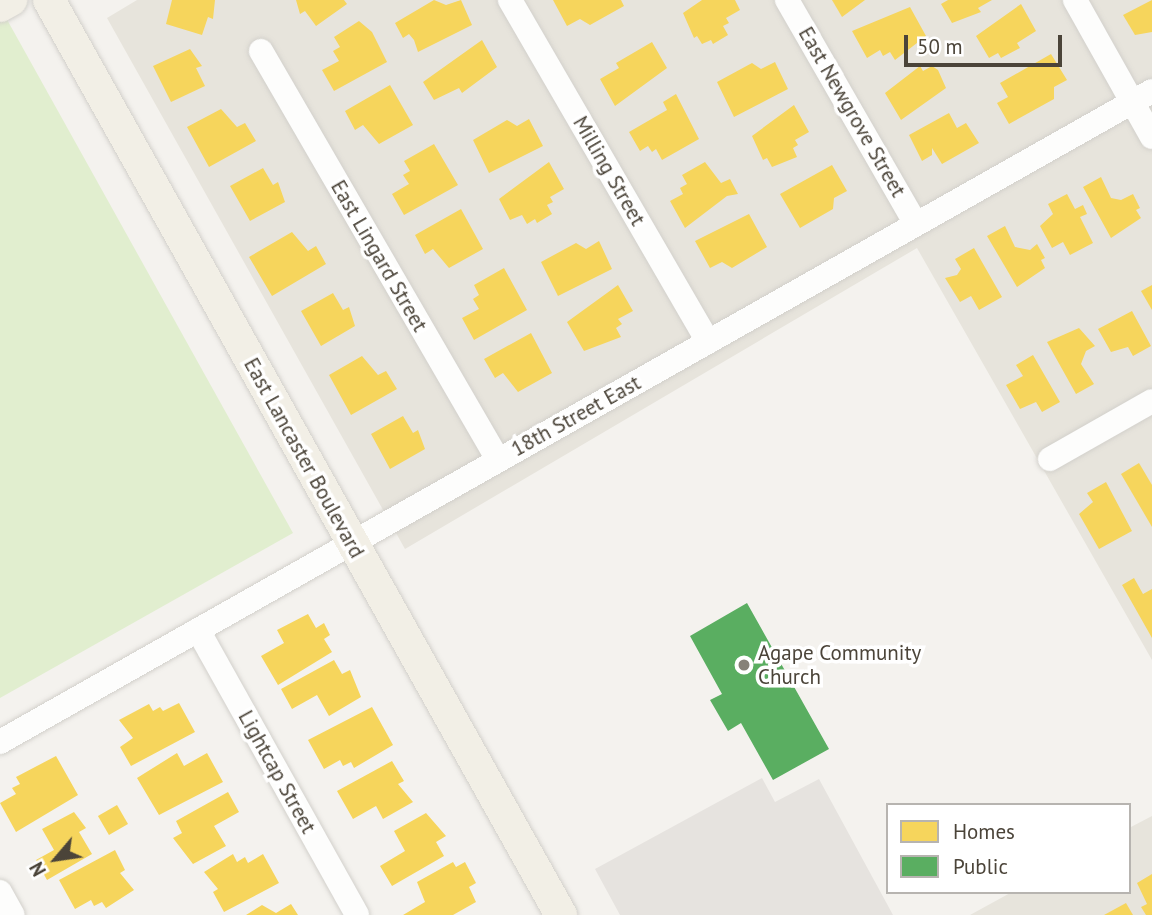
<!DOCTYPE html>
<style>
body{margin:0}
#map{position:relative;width:1152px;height:915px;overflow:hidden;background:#f4f2ee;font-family:"PT Sans",sans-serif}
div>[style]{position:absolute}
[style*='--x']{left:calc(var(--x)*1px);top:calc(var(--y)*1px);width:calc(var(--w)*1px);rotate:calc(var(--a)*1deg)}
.residential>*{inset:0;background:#e7e4dc}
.green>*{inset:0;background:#e1eecf}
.parking>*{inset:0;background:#e6e3df}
.homes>*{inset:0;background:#f6d55c;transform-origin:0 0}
.public>*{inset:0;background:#5aae61}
.roads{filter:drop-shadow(0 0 2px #d2d0cb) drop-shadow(0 0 2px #d2d0cb)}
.minor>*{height:24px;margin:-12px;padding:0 12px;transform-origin:12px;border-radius:12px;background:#fdfdfc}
.major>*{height:32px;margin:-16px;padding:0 16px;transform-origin:16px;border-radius:16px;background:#f2efe6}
.dots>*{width:19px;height:19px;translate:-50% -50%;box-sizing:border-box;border:4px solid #fff;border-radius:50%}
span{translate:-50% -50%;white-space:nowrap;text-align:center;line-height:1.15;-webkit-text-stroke:7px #fff;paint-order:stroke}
.street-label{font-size:21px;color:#4b4439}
.poi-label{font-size:21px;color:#4b4439}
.left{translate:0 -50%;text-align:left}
.legend{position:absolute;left:886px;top:803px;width:245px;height:91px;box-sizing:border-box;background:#fff;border:2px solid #b7b4b0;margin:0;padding:9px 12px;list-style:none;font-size:21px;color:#4b4439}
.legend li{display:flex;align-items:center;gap:14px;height:35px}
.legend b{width:35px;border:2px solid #b7b4b0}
.north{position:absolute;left:21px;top:824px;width:70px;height:70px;-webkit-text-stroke:5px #fff;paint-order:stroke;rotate:241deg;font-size:19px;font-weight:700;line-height:28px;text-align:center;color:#4b4439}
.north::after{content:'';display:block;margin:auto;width:24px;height:32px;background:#4b4439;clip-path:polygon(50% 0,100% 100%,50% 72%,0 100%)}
.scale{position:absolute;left:904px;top:35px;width:158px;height:32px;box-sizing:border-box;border:4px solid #4b4439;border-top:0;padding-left:9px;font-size:21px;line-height:24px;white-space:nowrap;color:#4b4439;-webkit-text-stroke:5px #fff;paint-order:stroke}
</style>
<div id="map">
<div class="residential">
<i style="clip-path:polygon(137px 0,1152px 0,1152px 660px,917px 248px,405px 549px,107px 18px)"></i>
<i style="clip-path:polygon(1152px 816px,1152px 915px,970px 915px,1012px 892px,1129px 892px,1129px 828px)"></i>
</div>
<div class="green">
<i style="clip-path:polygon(0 7px,293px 533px,0 698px)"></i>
</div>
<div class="parking">
<i style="clip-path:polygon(762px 778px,775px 802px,819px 779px,893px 915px,620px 915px,595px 869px)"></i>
</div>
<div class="homes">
<i style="clip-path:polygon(172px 0,215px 0,213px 19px,208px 17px,202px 35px,166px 24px)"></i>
<i style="clip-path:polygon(296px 0,344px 0,347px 4px,316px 26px,305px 11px,300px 14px)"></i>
<i style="clip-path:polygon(434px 0,446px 5px,461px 0,472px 25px,418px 52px,414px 40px,409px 34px,403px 38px,395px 23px)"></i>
<i style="clip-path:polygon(553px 0,621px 0,624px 6px,590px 25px,580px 19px,567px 26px)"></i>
<i style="clip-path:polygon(702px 0,735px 0,740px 10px,726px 18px,729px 23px,723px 26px,728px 35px,713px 44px,711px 40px,702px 44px,697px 36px,694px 38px,683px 13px)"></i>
<i style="clip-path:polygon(832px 0,865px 0,842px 17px)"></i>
<i style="clip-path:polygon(948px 0,992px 0,978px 8px,981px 12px,952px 23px,941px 4px)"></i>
<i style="clip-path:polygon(1152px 0,1152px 32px,1135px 35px,1123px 15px)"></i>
<i style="clip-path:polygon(1021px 4px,1036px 31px,1017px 43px,1020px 48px,1001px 58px,998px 53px,989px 58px,976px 36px)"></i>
<i style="clip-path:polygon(910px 7px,926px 36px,895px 60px,890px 52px,883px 56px,880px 50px,867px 58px,852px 31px)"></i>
<i style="clip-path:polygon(359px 21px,372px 32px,387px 62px,334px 91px,322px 70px,339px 61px,333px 51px,340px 47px,334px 37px)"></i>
<i style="clip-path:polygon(482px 40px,497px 67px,462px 93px,459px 88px,434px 100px,423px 82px)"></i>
<i style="clip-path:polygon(652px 42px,667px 68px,615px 106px,600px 79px,619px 68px,616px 63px)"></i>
<i style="clip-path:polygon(190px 49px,202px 66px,196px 68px,205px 86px,171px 102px,153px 66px)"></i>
<i style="clip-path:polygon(1051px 54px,1067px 80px,1054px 87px,1054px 99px,1009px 124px,997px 103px,1008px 97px,1000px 83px)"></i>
<i style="clip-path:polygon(775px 62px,788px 89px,734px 117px,717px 82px,752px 63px,761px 69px)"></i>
<i style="clip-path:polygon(920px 66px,923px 71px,932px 66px,938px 70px,946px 88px,901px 120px,885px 93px)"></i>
<i style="clip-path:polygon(390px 85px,413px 125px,379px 144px,363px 125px,355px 130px,345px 111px)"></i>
<i style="clip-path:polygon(676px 94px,699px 139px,662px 160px,656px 149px,652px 152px,648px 146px,640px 151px,629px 132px,667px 110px,663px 102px)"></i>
<i style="clip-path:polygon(794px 105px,809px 132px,795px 140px,798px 145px,793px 148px,797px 157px,772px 167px,767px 158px,763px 160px,752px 136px)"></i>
<i style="clip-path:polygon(221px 109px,237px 127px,245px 123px,256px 141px,209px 167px,187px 127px)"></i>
<i style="clip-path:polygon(949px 113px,957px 128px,966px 123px,979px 143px,942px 164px,932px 148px,932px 155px,922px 161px,909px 135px)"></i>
<i style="clip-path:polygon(529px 119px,543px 146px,489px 173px,473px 140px,507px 120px,517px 126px)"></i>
<i style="clip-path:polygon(434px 144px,458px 185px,404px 215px,392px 194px,409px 184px,403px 175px,410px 171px,404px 161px)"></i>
<i style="clip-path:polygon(549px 162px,564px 189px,550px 197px,553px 202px,547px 205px,552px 214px,537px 223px,535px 219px,527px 224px,522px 215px,510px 220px,499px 199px)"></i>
<i style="clip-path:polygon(705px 162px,721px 183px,730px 179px,738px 194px,727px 196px,685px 228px,670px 201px,683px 194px,680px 188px,687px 184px,682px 175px)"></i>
<i style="clip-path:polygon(832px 165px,847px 191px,834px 198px,833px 209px,800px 228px,780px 194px)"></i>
<i style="clip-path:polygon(263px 168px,273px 185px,278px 182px,285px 202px,250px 221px,230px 186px)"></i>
<i style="clip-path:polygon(1101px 177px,1111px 198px,1121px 200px,1133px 194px,1140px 208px,1136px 210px,1141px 218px,1111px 238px,1083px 187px)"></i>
<i style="clip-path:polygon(1067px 194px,1075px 209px,1083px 205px,1087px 214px,1080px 217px,1093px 243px,1070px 255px,1063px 242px,1052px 248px,1040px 226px,1053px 214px,1048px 204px)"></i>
<i style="clip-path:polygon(461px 209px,483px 249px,449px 268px,433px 249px,425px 254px,415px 235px)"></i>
<i style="clip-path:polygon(749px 214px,767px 247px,732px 268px,722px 262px,710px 268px,695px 241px)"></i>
<i style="clip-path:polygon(1005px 226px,1015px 247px,1030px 250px,1037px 244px,1045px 258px,1041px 260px,1045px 268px,1017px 287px,987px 236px)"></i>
<i style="clip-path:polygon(292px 232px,308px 251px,316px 246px,326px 264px,272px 296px,249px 257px)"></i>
<i style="clip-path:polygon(599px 241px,612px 269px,558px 296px,541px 262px,576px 243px,586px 249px)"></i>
<i style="clip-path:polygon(974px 248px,1002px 297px,979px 310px,971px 296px,960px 302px,945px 278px,957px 275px,961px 269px,955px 259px)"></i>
<i style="clip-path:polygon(504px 268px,527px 310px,474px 340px,462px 318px,479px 309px,473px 299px,479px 295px,474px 285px)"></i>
<i style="clip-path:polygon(618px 285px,633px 311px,618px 319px,622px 324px,616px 328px,621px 337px,584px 351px,567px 322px)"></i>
<i style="clip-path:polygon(1152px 285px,1152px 310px,1141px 291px)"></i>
<i style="clip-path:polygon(333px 293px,343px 310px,349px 307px,355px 326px,321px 346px,301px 311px)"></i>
<i style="clip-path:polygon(1132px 311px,1151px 346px,1133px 356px,1128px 347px,1111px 352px,1098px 329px)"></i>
<i style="clip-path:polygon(1079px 328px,1095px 346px,1086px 351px,1081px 364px,1094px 384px,1076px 394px,1047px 342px)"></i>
<i style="clip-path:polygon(531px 333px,552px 373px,518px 392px,503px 373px,495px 378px,484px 359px)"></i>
<i style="clip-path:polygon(1033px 355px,1060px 402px,1042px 412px,1036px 402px,1020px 409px,1006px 385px,1023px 376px,1016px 365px)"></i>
<i style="clip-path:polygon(362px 356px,378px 375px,386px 371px,397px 389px,351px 415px,329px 375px)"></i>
<i style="clip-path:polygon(403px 416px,413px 433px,418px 430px,425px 449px,390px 469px,371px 434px)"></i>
<i style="clip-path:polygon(1139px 463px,1152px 485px,1152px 527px,1121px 474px)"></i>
<i style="clip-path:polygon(1106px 482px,1132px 531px,1099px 549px,1079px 514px,1093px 502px,1087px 493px)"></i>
<i style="clip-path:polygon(1134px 578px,1143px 594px,1152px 589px,1152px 638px,1122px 585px)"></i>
<i style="clip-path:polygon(308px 614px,316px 628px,324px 623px,330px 635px,324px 639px,332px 652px,278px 685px,261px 656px,284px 643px,277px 630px)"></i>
<i style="clip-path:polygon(334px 660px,342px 674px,350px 670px,361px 697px,329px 716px,317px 695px,292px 709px,281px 689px)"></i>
<i style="clip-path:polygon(179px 703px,195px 732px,131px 766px,120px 747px,133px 738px,119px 720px,149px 704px,153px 711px,160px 707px,163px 711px)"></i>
<i style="clip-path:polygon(372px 707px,393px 745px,354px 768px,351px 762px,343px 766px,340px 760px,324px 769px,308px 740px)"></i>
<i style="clip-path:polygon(177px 753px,184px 766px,207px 753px,223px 782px,159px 815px,137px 778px)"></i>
<i style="clip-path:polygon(56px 756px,78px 795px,16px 832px,0 803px,16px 794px,12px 788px,20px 784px,16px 777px)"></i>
<i style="clip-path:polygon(392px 761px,404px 781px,398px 784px,413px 802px,383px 819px,376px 806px,353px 819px,337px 791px)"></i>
<i style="clip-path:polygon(228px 792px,239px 812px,214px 826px,226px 846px,193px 864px,173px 838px,182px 833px,176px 821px)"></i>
<i style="left:117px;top:805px;width:22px;height:22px;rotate:60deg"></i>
<i style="clip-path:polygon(74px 812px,86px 828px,79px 832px,92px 854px,47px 880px,36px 860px,54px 850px,42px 829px)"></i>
<i style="clip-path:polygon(426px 813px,446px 836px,436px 842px,444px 856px,392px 886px,380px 866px,405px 851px,394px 831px)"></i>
<i style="clip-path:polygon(115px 850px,125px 870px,120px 873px,134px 890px,106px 908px,102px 902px,94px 906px,91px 900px,75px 909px,59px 880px)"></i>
<i style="clip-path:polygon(233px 854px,237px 862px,245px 857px,248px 863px,263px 854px,279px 883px,224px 912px,213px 892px,218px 889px,204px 872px)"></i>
<i style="clip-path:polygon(453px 862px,456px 867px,465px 862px,476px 883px,469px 887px,476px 902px,453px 915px,403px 915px,425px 902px,417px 882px)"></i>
<i style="clip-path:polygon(1152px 874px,1152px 915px,1146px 915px,1141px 907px,1147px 904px,1137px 883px)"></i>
<i style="clip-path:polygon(1126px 903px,1133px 915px,1104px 915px)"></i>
<i style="clip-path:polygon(291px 904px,298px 915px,246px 915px,262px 905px,276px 913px)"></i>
</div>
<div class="public">
<i style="clip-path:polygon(747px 603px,829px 749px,773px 780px,741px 723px,728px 731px,710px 700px,722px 694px,690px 636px)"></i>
</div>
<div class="roads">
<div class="minor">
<i style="--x:510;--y:0;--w:395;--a:59.9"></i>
<i style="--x:787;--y:0;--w:258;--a:60.1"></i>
<i style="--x:1075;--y:0;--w:157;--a:60.7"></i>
<i style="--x:261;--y:51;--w:473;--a:59.9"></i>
<i style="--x:1050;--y:459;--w:117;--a:-29.6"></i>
<i style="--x:198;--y:630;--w:326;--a:60.8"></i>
<i style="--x:0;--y:742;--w:1323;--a:-29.47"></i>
<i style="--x:0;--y:892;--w:26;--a:61"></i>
</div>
<div class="major">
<i style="--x:49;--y:0;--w:1049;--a:60.77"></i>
<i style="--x:0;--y:6;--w:13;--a:-29"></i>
</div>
</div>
<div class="dots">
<i style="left:744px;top:665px;background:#868178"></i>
</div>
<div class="street-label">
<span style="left:852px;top:112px;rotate:60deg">East Newgrove Street</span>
<span style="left:609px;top:171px;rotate:60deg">Milling Street</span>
<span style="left:379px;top:256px;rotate:60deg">East Lingard Street</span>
<span style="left:576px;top:416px;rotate:-29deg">18th Street East</span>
<span style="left:304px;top:458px;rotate:61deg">East Lancaster Boulevard</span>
<span style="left:277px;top:772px;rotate:61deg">Lightcap Street</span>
</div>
<div class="poi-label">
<span class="left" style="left:758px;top:665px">Agape Community<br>Church</span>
</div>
<ul class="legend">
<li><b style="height:19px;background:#f6d55c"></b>Homes</li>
<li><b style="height:19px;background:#5aae61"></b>Public</li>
</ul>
<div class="north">N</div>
<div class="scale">50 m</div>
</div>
